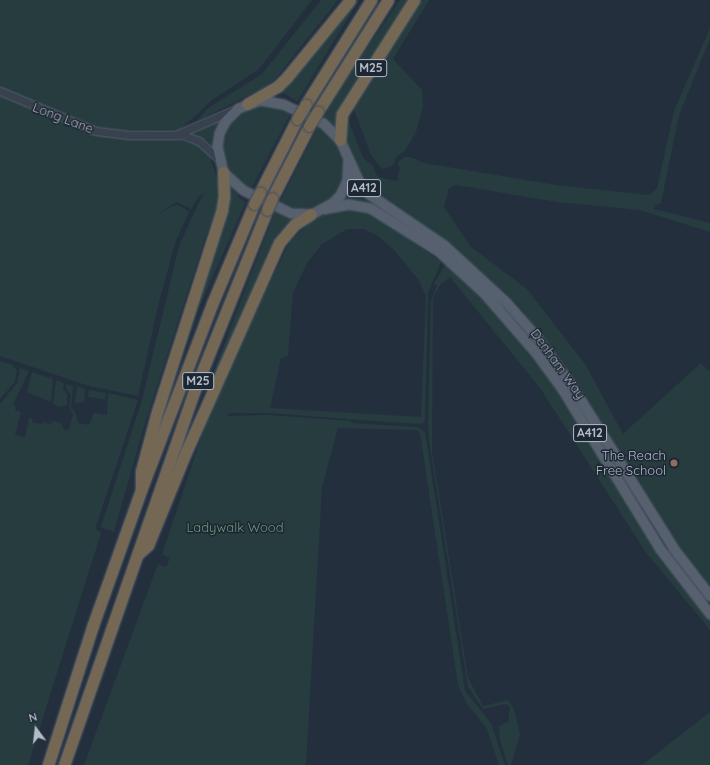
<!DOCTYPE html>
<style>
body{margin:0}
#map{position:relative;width:710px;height:765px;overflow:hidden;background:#242f3e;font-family:Quicksand,sans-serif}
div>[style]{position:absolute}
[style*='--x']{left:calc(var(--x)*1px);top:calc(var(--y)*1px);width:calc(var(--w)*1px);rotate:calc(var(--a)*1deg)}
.green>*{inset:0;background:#263c3f}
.roads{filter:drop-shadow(0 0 1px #565f6c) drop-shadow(0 0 1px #565f6c)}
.minor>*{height:7px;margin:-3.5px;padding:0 3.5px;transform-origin:3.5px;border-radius:3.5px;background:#38414e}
.major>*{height:9px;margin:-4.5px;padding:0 4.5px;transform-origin:4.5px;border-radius:4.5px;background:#56606e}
.highway>*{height:11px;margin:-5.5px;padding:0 5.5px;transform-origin:5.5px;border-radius:5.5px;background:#746855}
.bridges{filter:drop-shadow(0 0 1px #434c59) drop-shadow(0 0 1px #434c59)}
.highway-bridge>*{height:11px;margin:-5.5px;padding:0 5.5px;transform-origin:5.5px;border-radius:5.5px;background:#746855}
.dots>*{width:11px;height:11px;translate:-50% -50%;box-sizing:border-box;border:2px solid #1d2633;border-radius:50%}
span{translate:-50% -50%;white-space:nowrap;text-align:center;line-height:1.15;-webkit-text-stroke:3px #1d2633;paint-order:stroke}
.shield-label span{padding:1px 3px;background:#1d2633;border:1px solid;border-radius:3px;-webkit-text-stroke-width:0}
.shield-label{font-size:12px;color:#b4bcc9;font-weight:700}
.street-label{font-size:13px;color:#b4bcc9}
.poi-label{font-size:13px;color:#b4bcc9}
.right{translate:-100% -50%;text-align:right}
.park-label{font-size:13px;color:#6b9a76}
.north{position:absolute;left:16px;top:709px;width:40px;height:40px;-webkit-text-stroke:3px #1d2633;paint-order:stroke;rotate:345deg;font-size:11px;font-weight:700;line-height:16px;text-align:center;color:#b4bcc9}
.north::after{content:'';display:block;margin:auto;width:14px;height:18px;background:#b4bcc9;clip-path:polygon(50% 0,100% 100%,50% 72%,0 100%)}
</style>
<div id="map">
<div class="green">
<i style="clip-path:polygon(0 0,312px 0,259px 69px,212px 100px,180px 130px,166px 132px,109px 130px,86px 124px,0 88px)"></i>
<i style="clip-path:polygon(321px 0,338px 0,276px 78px,267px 86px,197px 121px,208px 108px,262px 74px)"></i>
<i style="clip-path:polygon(353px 0,359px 0,297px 102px,284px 93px,268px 96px)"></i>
<i style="clip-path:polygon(400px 0,410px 0,337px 129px,324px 117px,341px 86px)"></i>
<i style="clip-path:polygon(419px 0,429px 0,393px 59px,422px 90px,423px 107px,416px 132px,405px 151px,396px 157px,394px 165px,382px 169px,371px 155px,352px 104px)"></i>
<i style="clip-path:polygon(710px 28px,710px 39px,679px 115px,661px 203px,655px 205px,654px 209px,710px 223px,710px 232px,640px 210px,557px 202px,456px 185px,449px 188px,444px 207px,471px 247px,527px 289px,585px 364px,623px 434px,701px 363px,710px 372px,710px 591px,661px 521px,557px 356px,515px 302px,463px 256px,419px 222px,366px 187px,343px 137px,347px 117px,363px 158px,372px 165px,378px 177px,397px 181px,400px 168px,397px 163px,404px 157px,410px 157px,424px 163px,556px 185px,649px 195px,657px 189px,674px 111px)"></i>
<i style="clip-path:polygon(0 94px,96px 133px,171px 137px,198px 145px,209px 154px,219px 184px,219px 203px,206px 235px,142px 433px,114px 532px,101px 527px,142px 400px,179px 246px,202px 196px,207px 192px,199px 196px,191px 209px,177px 202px,156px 215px,175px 205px,181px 206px,189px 212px,175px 243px,158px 306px,138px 396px,86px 385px,0 356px)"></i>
<i style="clip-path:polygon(258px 104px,271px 104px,292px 111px,251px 189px,230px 173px,221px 148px,224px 132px,229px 121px,238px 113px)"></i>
<i style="clip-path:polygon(222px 119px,213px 147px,206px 140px,189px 135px)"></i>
<i style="clip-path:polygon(319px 125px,333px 134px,346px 162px,345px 178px,337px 193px,326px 203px,302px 210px,279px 204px)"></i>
<i style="clip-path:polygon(353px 175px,372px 201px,370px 204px,352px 201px,338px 204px,349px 187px)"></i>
<i style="clip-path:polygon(229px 184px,239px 192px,238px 197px,246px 202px,198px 310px,160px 418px)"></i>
<i style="clip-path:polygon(evenodd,348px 209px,368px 210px,441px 262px,428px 293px,425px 421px,422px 424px,387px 422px,268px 413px,229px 413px,228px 416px,269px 415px,351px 421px,351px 423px,418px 427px,425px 432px,465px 691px,491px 723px,505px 765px,499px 765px,487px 729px,466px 702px,458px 685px,420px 433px,417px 430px,338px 428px,322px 487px,306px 765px,84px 765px,158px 564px,166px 567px,170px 558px,162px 554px,205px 426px,246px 331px,290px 242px,314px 218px,348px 209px,347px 229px,364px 229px,378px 236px,394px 250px,418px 279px,426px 296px,421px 417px,270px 408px,281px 358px,288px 356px,293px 293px,307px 263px,322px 244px,347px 229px)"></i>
<i style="clip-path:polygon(275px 212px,299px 218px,289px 227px,176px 470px)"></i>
<i style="clip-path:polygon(445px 264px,485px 300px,532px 354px,710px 620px,710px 630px,645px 551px,540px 388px,450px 277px,440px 285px,433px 298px,432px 451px,468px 678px,483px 706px,508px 700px,514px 710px,520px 734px,511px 765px,508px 765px,500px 740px,499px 726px,508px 722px,510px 707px,506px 704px,483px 709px,468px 687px,430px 447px,428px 425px,431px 302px,437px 285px,434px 284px)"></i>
<i style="clip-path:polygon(0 361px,12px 365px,17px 370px,15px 382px,0 399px)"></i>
<i style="clip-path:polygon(20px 368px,29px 371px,13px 405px,16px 406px,15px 410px,21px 412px,15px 435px,25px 437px,29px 418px,33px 419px,32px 422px,42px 424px,43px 422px,51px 424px,52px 421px,61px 423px,64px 429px,69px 430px,73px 414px,69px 406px,71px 395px,66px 389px,66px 384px,73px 386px,71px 407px,75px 412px,78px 423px,89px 425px,94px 413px,107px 415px,108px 393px,138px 400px,95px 529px,101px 533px,28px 765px,0 765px,0 404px,17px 383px)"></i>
<i style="clip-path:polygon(32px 372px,53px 379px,51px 402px,27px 392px)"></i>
<i style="clip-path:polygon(56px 380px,64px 383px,63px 389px,67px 394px,67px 405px,59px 407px,53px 404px)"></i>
<i style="clip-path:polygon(77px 386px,85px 389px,84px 402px,75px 403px)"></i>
<i style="clip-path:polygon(89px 390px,106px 393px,104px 404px,103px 399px,88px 397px)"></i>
<i style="clip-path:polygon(710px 712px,710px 765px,642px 765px)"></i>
</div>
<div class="roads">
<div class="minor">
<i style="--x:0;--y:91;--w:104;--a:22.6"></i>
<i style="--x:96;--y:131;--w:35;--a:7"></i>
<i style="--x:131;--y:135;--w:52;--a:0"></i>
<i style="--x:183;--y:135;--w:17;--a:21"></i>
<i style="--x:199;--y:141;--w:25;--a:42"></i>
<i style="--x:178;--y:134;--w:63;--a:-23.3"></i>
</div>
<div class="major">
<i style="--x:260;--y:100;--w:23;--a:10"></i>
<i style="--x:283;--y:104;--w:44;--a:25.4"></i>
<i style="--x:323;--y:123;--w:24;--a:45"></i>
<i style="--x:340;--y:140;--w:20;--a:66"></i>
<i style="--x:348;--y:158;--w:22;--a:93"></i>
<i style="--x:347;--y:180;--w:17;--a:115"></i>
<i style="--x:340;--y:195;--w:11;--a:135"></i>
<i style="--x:332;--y:203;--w:24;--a:152"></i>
<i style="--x:311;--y:214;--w:20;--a:-177"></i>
<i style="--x:291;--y:213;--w:53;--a:-154.4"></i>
<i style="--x:243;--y:190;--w:27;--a:-138"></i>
<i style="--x:223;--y:172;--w:26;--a:-103"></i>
<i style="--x:217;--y:147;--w:14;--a:-82"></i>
<i style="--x:219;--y:133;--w:13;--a:-63"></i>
<i style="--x:225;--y:121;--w:18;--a:-45"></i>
<i style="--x:238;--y:108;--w:23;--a:-20"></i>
<i style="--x:348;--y:158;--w:29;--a:65"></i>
<i style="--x:360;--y:184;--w:13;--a:48"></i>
<i style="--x:369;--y:194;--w:91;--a:34.2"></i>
<i style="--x:444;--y:245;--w:84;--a:42.6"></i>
<i style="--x:506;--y:302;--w:44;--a:48.7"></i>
<i style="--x:535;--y:335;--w:59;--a:53.9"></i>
<i style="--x:570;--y:383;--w:196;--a:57.9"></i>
<i style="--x:674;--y:549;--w:59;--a:52.5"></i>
<i style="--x:323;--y:209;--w:25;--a:-11"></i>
<i style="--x:348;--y:204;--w:22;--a:10"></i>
<i style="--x:370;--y:208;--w:80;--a:32.3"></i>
<i style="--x:438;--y:251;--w:62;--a:42.4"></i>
<i style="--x:484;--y:293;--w:79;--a:49.1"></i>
<i style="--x:536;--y:353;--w:44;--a:54.2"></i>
<i style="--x:562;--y:389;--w:188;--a:58.5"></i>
<i style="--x:660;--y:549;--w:82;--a:52.4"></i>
</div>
<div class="highway">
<i style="--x:247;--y:104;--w:36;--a:-30"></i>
<i style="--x:278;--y:86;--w:13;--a:-45"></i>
<i style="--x:287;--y:77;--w:99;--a:-50.7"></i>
<i style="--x:306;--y:104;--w:123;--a:-58"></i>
<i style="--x:318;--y:111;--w:131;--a:-57.8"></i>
<i style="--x:340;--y:140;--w:26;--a:-86"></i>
<i style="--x:342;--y:114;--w:135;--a:-57.7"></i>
<i style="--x:260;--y:192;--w:82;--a:-63.1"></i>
<i style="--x:272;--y:198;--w:81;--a:-62.8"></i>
<i style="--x:141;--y:486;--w:14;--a:-90"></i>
<i style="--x:141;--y:472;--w:62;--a:-75.1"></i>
<i style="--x:157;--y:412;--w:213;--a:-72.2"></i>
<i style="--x:222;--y:209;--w:12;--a:-81"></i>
<i style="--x:224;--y:197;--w:25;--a:-92"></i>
<i style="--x:137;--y:555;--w:15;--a:-42"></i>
<i style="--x:148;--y:545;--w:100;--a:-67.8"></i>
<i style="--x:186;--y:452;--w:229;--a:-66"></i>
<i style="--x:279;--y:243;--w:23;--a:-50"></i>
<i style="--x:294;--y:225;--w:20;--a:-33"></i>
<i style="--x:48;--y:765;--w:147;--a:-72.2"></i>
<i style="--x:93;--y:625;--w:143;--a:-70.4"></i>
<i style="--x:141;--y:490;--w:199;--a:-69.1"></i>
<i style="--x:212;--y:304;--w:108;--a:-67.2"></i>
<i style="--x:64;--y:765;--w:398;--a:-70.8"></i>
<i style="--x:195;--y:389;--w:193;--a:-68.1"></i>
</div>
</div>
<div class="bridges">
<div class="highway-bridge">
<i style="--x:297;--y:119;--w:17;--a:-59"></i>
<i style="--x:309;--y:126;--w:17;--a:-59"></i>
<i style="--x:254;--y:204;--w:13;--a:-63"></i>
<i style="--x:267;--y:210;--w:13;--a:-67"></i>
</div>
</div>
<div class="dots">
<i style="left:674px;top:463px;background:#8d6e63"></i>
</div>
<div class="shield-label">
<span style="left:371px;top:68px">M25</span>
<span style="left:364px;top:188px">A412</span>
<span style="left:198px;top:381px">M25</span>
<span style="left:590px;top:433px">A412</span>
</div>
<div class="street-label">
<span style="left:63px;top:118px;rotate:21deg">Long Lane</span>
<span style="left:558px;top:364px;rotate:54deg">Denham Way</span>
</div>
<div class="poi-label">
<span class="right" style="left:666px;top:463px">The Reach<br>Free School</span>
</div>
<div class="park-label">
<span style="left:235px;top:527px">Ladywalk Wood</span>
</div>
<div class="north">N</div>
</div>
